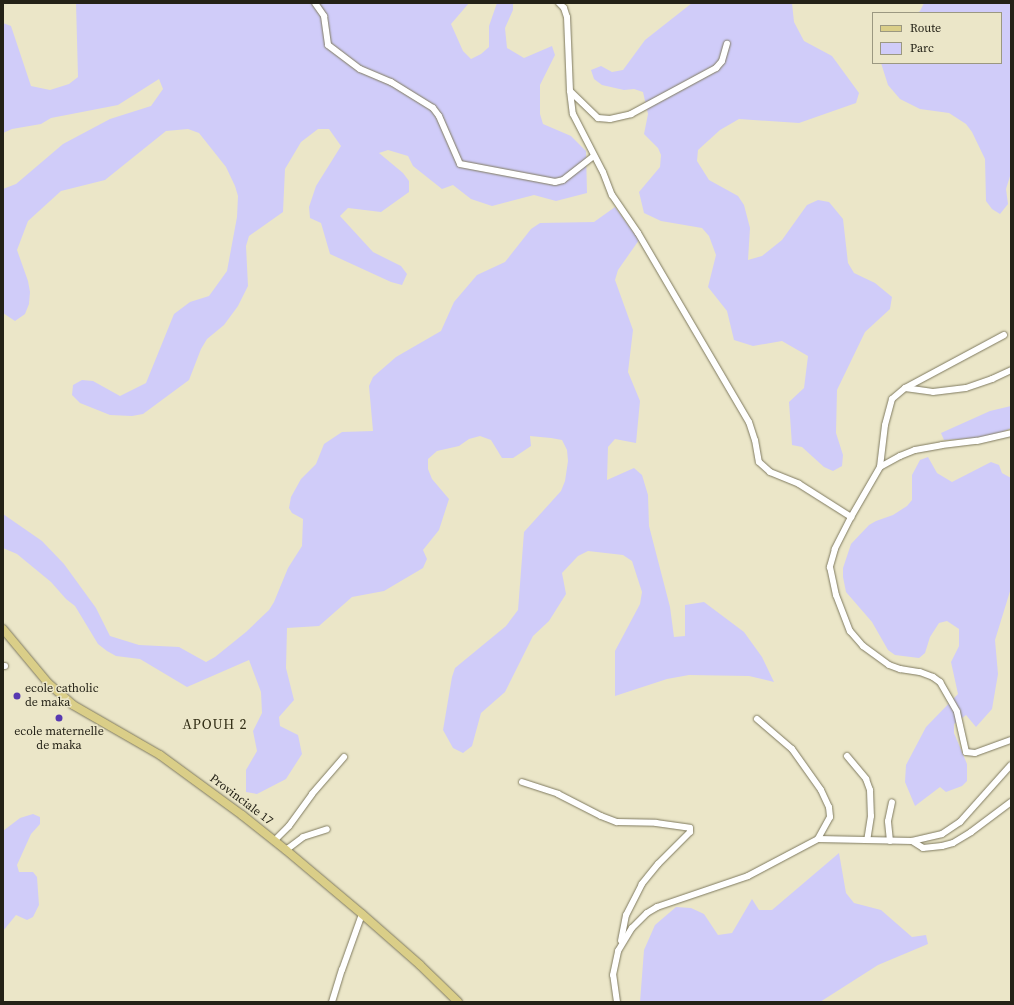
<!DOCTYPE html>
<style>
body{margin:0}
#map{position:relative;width:1014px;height:1005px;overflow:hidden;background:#ebe6c8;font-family:"Source Serif 4",serif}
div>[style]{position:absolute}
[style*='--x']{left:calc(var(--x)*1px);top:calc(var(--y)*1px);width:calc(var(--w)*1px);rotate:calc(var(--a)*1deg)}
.green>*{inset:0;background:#d0ccf9}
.roads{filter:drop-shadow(0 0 1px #7f7a5f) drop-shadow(0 0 1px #7f7a5f)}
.minor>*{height:6px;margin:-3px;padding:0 3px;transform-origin:3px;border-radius:3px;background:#fff}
.major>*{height:8px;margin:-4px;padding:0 4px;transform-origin:4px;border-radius:4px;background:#dace88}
.dots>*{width:11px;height:11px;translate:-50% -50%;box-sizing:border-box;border:2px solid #ebe6c8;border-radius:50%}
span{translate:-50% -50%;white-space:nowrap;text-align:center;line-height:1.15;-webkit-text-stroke:3px #ebe6c8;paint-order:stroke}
.poi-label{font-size:12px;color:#242217}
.left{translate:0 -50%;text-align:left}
.street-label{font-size:12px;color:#242217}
.quarter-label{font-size:14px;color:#322e16;letter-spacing:1px}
.frame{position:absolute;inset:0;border:4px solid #242217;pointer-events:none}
.legend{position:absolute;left:872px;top:12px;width:130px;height:52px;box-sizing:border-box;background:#ebe6c8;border:1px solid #9b9881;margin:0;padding:5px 7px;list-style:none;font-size:12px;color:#242217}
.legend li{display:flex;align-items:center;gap:8px;height:20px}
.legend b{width:20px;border:1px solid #9b9881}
</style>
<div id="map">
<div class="green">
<i style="clip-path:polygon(76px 3px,469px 3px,451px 24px,463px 51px,471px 59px,481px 54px,489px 47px,489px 26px,497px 3px,513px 3px,513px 10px,505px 28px,507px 48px,524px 58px,552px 46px,555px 55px,540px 85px,540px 114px,543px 124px,571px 136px,586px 151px,587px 193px,556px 201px,534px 195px,492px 206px,471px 199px,453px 185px,442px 189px,413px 166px,408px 156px,388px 150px,379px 153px,403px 173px,409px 181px,409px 192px,381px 212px,348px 208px,340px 216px,373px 252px,401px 266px,407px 274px,402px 285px,391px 282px,330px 254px,321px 223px,310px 218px,309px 207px,316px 186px,341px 146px,329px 129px,318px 129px,301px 142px,285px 169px,283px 212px,249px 236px,246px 246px,248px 286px,238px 306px,224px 325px,207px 339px,201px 349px,189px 380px,143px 414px,132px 416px,110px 415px,80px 403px,72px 395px,73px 385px,82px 380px,93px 381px,120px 396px,146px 383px,174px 314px,190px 302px,209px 296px,227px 271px,237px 217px,238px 196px,235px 186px,226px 167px,199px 133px,188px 129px,166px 131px,105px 180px,61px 191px,28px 221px,17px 250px,28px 281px,30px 292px,29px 304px,25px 314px,15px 321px,3px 313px,3px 189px,16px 184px,63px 144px,110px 119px,151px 106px,163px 89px,159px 79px,118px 105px,51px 118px,41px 124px,12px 129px,3px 133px,3px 23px,11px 26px,31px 86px,50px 90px,69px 84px,78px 77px)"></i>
<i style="clip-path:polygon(692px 3px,792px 3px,794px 22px,804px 41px,832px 56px,859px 93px,856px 103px,799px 123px,739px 119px,720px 130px,698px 150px,697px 161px,709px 180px,738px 196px,744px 205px,750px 228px,748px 260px,762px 256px,782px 240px,807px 205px,818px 200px,829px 202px,843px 219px,848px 263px,854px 273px,875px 283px,892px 297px,890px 309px,865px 332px,837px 390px,836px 433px,843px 455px,842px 466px,833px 471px,824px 467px,802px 447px,792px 445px,789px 402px,804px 388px,808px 356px,782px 341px,753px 346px,734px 340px,727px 311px,708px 287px,716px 255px,709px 236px,702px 228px,661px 221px,644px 213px,639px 192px,660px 167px,661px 155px,658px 148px,644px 134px,648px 114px,643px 92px,634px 89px,624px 90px,602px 85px,594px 79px,591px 70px,601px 66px,612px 72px,623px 70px,645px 40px)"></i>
<i style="clip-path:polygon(924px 3px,1011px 3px,1011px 173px,1006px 189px,1008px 204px,1000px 214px,992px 209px,986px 201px,985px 159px,972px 132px,966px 124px,949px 113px,920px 109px,900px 99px,888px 85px,881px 63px,1001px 63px,1001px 13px,917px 13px,920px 11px)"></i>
<i style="clip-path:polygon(615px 207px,639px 240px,618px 270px,615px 280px,633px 330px,628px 372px,640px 401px,636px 443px,615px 439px,608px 447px,607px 480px,634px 468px,642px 475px,648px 495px,649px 526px,670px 607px,674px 637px,685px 636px,685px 605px,704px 602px,744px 632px,762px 657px,774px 682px,749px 676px,689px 675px,667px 679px,615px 696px,615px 651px,640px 604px,642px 592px,632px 561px,623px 555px,588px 551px,578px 556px,562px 573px,566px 594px,549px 621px,533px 636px,505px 692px,481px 713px,472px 746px,463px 753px,453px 748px,443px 730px,452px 677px,455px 668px,506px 626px,518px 610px,524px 532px,561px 491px,565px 481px,568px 461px,567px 450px,562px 440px,551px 438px,530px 436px,531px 446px,513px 458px,502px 458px,491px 440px,480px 436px,469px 439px,459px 446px,437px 451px,428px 459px,428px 469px,432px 479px,449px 499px,439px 530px,423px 550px,427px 559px,423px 568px,384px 591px,352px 597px,319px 626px,287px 628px,286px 668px,294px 700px,279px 717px,280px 726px,298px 735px,302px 754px,286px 779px,257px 794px,246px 792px,246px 770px,257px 751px,253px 731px,262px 713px,261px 692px,249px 660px,187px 687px,140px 659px,116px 656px,107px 651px,98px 644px,75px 606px,66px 599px,51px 582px,17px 554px,3px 548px,3px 514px,42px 541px,64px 564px,96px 608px,110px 636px,139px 645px,179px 647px,206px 662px,215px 657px,246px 632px,269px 610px,274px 602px,288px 568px,302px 546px,303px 519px,292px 513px,289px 508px,291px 497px,301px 479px,316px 464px,324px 444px,342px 432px,373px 431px,369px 386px,373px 377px,396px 357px,441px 331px,454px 302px,477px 275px,505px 262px,531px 229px,540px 223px,594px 222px)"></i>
<i style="clip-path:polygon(1011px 406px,1011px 428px,991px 437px,944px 440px,941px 433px,990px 411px)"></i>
<i style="clip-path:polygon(928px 457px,937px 473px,952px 482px,991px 462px,999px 465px,1002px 473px,1011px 478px,1011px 588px,995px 640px,998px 674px,992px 709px,976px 727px,966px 715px,954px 724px,954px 733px,967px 764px,967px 781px,962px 786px,946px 792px,940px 787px,915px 806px,905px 782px,906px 765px,926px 727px,958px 694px,951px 662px,959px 646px,959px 629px,947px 621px,939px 623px,930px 637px,925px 653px,919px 658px,895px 655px,888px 650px,872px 622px,846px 592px,843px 577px,843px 568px,851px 544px,869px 525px,876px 521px,893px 515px,907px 506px,912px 500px,912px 475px,920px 460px)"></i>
<i style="clip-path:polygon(33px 814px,40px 817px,40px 824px,31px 834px,17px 865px,19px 872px,33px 872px,37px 877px,39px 905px,33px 917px,27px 920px,16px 915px,3px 931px,3px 831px,20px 818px)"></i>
<i style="clip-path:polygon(839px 853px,846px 893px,854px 903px,881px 910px,912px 937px,926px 935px,928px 944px,878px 965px,820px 1002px,640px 1002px,644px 950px,655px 925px,676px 907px,691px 908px,704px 914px,718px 935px,732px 933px,752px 899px,759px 910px,772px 910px)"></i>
</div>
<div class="roads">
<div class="minor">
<i style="--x:315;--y:3;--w:16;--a:55"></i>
<i style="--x:324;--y:16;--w:29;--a:82"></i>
<i style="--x:328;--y:45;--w:40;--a:37"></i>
<i style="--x:360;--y:69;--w:34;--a:23"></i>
<i style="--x:391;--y:82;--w:49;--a:31.8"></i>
<i style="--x:433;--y:108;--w:10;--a:53"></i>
<i style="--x:439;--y:116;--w:52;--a:66.4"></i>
<i style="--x:460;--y:164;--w:97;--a:10.7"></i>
<i style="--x:555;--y:182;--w:8;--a:-14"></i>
<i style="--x:563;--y:180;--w:39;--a:-38"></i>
<i style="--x:559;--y:3;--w:7;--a:45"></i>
<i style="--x:564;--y:8;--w:9;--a:72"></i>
<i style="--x:567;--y:17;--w:74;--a:87.7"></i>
<i style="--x:570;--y:91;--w:23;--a:83"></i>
<i style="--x:573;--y:114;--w:65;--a:62.7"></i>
<i style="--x:603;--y:172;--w:25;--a:69"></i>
<i style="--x:612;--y:195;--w:46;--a:55.6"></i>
<i style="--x:638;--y:233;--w:219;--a:59.6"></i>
<i style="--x:749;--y:422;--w:19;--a:72"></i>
<i style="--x:755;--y:440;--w:22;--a:80"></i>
<i style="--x:759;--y:462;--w:15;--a:42"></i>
<i style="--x:770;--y:472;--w:31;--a:22"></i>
<i style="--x:799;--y:484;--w:62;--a:32.4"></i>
<i style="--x:570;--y:91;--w:39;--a:44"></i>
<i style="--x:598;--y:118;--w:12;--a:5"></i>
<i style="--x:610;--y:119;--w:22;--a:-13"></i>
<i style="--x:631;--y:114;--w:97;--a:-28.4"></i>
<i style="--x:716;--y:68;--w:9;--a:-49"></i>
<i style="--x:722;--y:61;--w:18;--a:-74"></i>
<i style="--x:1004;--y:335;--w:112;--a:151.8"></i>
<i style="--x:905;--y:388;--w:17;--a:140"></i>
<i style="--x:892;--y:399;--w:27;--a:105"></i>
<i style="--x:885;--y:425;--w:42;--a:96.8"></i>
<i style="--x:880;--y:467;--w:58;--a:120.1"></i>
<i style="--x:851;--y:517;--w:36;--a:117"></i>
<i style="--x:835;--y:549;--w:19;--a:106"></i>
<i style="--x:830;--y:567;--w:29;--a:78"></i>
<i style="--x:836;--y:595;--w:39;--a:69"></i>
<i style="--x:850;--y:631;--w:20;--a:49"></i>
<i style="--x:863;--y:646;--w:32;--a:36"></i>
<i style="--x:889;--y:665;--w:12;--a:20"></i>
<i style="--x:900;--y:669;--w:20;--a:9"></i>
<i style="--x:920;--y:672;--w:14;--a:21"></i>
<i style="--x:933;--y:677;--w:9;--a:36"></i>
<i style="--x:940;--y:682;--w:34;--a:60"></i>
<i style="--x:957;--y:712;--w:41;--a:77.3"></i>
<i style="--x:966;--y:752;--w:9;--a:6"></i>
<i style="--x:975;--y:753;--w:38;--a:-20"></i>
<i style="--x:905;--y:388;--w:28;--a:8"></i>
<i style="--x:933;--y:392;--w:33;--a:-7"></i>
<i style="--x:966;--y:388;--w:28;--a:-19"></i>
<i style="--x:992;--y:379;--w:21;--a:-25"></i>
<i style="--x:880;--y:467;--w:23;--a:-29"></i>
<i style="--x:900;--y:456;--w:16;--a:-22"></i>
<i style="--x:915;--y:450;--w:27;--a:-10"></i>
<i style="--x:942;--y:445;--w:35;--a:-7"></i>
<i style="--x:977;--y:441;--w:35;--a:-13"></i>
<i style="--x:3;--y:666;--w:2;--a:0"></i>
<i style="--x:757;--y:719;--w:46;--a:40.6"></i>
<i style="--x:792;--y:749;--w:50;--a:54.7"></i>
<i style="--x:821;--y:790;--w:19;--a:65"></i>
<i style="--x:829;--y:807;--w:10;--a:84"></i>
<i style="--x:830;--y:817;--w:25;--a:119"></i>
<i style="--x:847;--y:756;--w:30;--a:50"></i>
<i style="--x:866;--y:779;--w:12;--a:70"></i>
<i style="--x:870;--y:790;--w:26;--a:88"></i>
<i style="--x:871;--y:816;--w:24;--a:99"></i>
<i style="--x:522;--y:782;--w:38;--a:18"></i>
<i style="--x:558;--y:794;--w:48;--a:27.1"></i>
<i style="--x:601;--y:816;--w:17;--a:21"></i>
<i style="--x:617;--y:822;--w:39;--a:1"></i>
<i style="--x:656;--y:823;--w:34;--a:8"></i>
<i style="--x:690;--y:828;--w:4;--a:90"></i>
<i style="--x:690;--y:832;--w:45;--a:135"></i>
<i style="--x:658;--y:864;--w:26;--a:129"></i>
<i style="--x:642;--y:884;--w:35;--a:117"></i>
<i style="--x:626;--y:915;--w:26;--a:101"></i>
<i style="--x:274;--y:841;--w:21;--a:-45"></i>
<i style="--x:289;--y:826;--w:39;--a:-54"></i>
<i style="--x:312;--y:794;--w:49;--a:-49.1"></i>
<i style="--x:890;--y:841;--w:20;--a:-96"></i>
<i style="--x:888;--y:821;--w:19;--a:-78"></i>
<i style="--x:912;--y:841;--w:13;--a:32"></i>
<i style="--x:923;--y:848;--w:19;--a:-6"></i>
<i style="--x:942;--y:846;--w:11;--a:-15"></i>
<i style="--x:953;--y:843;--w:21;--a:-31"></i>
<i style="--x:971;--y:832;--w:50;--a:-36.9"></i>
<i style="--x:286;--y:850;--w:21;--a:-37"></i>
<i style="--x:303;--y:837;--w:25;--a:-18"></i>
<i style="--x:332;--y:1002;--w:34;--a:-73"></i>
<i style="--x:342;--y:970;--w:59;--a:-70.3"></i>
<i style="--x:617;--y:1002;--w:27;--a:-98"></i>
<i style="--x:613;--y:975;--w:25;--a:-78"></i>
<i style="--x:618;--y:951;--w:27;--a:-59"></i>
<i style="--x:632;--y:928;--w:21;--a:-45"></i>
<i style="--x:647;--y:913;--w:12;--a:-31"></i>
<i style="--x:657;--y:907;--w:96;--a:-18.8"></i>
<i style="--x:748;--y:876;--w:79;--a:-27.9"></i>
<i style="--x:818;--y:839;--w:94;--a:1.2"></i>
<i style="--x:912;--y:841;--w:31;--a:-13"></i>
<i style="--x:942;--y:834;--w:22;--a:-34"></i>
<i style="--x:960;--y:822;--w:76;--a:-48.2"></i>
</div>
<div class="major">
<i style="--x:3;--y:629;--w:70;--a:50.2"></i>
<i style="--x:48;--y:683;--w:33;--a:41"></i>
<i style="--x:73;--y:705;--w:100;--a:29.9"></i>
<i style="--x:160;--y:755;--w:102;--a:36.2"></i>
<i style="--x:242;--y:815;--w:56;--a:38.5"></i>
<i style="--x:286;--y:850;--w:99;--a:40.1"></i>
<i style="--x:362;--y:914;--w:77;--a:41.3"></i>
<i style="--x:420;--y:965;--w:53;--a:44.2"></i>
</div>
</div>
<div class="dots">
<i style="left:17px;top:696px;background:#5839b1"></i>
<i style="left:59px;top:718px;background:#5839b1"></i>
</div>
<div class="poi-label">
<span class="left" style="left:25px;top:696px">ecole catholic<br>de maka</span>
<span style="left:59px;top:739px">ecole maternelle<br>de maka</span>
</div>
<div class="street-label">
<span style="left:241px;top:800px;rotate:37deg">Provinciale 17</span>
</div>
<div class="quarter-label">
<span style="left:215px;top:724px">APOUH 2</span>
</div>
<div class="frame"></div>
<ul class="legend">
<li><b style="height:5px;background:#dace88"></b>Route</li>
<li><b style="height:11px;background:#d0ccf9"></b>Parc</li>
</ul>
</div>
